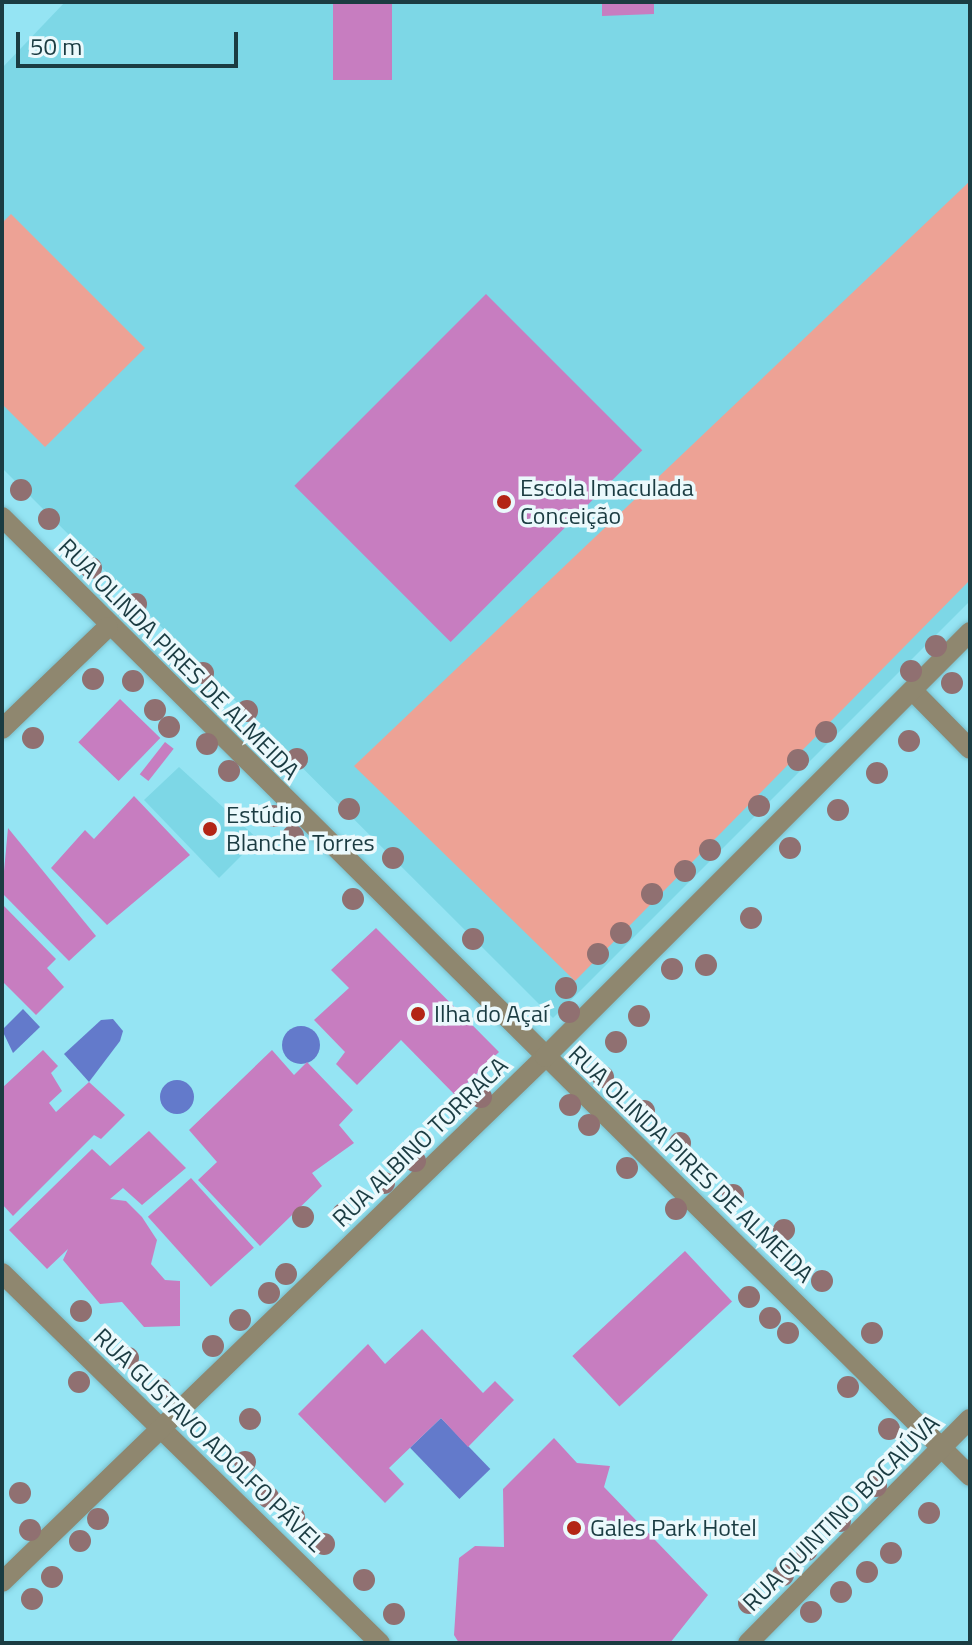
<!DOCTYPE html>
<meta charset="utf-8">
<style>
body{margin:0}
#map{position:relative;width:972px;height:1645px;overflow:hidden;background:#95e4f3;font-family:"Titillium Web",sans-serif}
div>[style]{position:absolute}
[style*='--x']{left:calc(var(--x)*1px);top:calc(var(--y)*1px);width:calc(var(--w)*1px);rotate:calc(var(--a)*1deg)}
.built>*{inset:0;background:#7dd7e6}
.green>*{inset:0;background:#eda295}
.water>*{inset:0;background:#637acb;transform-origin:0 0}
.round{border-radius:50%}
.building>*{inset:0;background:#c77dc0;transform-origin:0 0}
.roads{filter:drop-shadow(0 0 2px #7abfcc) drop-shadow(0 0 2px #7abfcc)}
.minor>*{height:20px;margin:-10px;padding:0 10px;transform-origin:10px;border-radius:10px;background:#8f876f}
.trees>*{width:22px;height:22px;margin:-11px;border-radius:50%;background:#907071}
.dots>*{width:22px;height:22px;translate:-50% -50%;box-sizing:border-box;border:4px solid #ebf9fc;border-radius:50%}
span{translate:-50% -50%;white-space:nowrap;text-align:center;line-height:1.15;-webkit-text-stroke:7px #ebf9fc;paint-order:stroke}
.poi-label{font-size:24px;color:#1b3c42}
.left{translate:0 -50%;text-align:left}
.street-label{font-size:24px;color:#1b3c42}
.frame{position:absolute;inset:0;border:4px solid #1b3c42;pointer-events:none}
.scale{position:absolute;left:16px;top:32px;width:222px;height:36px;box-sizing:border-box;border:4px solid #1b3c42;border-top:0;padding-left:10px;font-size:24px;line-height:28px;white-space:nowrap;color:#1b3c42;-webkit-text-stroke:6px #ebf9fc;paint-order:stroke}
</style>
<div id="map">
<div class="built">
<i style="clip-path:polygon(65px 2px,970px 2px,970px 601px,553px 1018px,2px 468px,2px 68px)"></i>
<i style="clip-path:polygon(179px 767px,258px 839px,219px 878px,144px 800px)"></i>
</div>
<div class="green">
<i style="clip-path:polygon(970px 181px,970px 580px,575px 981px,354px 766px)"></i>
<i style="clip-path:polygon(11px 214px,145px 348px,45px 447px,2px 404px,2px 223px)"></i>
</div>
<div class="water">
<i style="clip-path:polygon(23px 1009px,40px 1027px,13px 1053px,2px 1030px)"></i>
<i style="clip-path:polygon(113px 1019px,123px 1031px,120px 1041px,89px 1082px,64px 1054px,101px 1020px)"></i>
<i class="round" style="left:282px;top:1026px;width:38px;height:38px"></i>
<i class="round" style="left:160px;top:1080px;width:34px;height:34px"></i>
<i style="left:441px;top:1418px;width:71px;height:43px;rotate:46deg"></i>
</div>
<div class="building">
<i style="left:333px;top:2px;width:59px;height:78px"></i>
<i style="clip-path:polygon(602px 2px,654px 2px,654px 14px,602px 16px)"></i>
<i style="left:486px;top:294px;width:221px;height:271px;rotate:45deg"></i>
<i style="left:120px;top:699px;width:56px;height:60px;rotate:44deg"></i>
<i style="left:165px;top:742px;width:11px;height:41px;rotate:38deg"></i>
<i style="clip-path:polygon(134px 796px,190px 855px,107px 925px,51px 868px,85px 830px,94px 839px)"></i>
<i style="clip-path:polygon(8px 828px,96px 936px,69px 961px,2px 893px)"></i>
<i style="clip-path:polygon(2px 904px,56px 959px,47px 968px,64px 987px,36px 1015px,2px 981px)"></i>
<i style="clip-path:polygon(376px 928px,499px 1052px,455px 1095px,401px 1040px,357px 1085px,336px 1064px,345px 1052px,314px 1020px,349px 988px,331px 970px)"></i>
<i style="clip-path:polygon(43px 1050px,58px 1066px,51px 1073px,62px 1091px,49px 1103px,56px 1112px,89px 1082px,125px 1115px,101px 1139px,94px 1135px,13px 1216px,2px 1204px,2px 1088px)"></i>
<i style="clip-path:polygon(272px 1050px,294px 1075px,307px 1062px,353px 1110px,339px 1125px,354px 1143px,312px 1173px,322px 1186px,260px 1246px,198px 1180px,217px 1162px,189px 1130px)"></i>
<i style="clip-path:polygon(149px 1131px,186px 1168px,142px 1205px,123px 1188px,110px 1199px,126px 1201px,142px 1217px,157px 1240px,151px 1264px,165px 1280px,180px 1281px,180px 1326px,144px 1327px,122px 1302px,100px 1304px,63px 1260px,68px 1249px,47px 1269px,9px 1230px,92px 1149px,110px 1166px)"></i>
<i style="left:191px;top:1178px;width:94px;height:58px;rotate:48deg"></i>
<i style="left:685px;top:1251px;width:69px;height:154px;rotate:47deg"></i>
<i style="clip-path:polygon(422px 1329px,483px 1393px,495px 1381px,514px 1400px,468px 1447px,441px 1418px,389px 1468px,404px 1484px,385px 1503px,298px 1414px,368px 1344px,385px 1364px)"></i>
<i style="clip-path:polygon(554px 1438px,577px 1463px,610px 1466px,604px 1487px,708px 1595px,670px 1643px,459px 1643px,454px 1635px,459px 1558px,475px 1546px,504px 1547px,503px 1489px)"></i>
</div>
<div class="roads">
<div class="minor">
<i style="--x:2;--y:517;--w:1363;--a:44.73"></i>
<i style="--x:913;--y:691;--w:81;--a:45.5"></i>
<i style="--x:2;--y:729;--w:147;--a:-43.9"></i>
<i style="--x:2;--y:1273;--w:529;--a:44.39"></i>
<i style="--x:2;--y:1582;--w:755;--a:-44.03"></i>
<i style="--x:545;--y:1057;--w:601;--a:-45"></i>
<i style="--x:748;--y:1643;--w:315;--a:-45.3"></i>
</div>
</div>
<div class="trees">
<i style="left:21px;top:490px"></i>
<i style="left:49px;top:519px"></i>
<i style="left:91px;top:568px"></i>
<i style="left:136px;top:604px"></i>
<i style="left:936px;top:646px"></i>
<i style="left:911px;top:671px"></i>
<i style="left:203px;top:673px"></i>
<i style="left:93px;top:679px"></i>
<i style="left:133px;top:681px"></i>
<i style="left:952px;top:683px"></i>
<i style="left:155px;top:710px"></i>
<i style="left:247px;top:711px"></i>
<i style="left:169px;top:727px"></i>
<i style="left:826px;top:732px"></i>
<i style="left:33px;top:738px"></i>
<i style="left:909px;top:741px"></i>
<i style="left:207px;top:744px"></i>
<i style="left:297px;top:759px"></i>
<i style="left:798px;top:760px"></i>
<i style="left:229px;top:771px"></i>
<i style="left:877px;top:773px"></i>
<i style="left:759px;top:806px"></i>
<i style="left:349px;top:809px"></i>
<i style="left:838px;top:810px"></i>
<i style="left:274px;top:816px"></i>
<i style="left:293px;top:836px"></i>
<i style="left:790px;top:848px"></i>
<i style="left:710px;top:850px"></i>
<i style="left:393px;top:858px"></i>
<i style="left:685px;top:871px"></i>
<i style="left:652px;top:894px"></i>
<i style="left:353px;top:899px"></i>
<i style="left:751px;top:918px"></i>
<i style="left:621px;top:933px"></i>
<i style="left:473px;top:939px"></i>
<i style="left:598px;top:954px"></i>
<i style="left:706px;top:965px"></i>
<i style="left:672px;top:969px"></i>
<i style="left:566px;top:988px"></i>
<i style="left:569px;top:1012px"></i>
<i style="left:639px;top:1016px"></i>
<i style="left:616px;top:1042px"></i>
<i style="left:603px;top:1077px"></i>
<i style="left:481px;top:1097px"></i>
<i style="left:570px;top:1105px"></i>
<i style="left:644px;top:1111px"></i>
<i style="left:589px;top:1125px"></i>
<i style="left:680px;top:1143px"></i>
<i style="left:415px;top:1161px"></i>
<i style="left:627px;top:1168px"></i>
<i style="left:384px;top:1183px"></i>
<i style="left:733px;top:1195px"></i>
<i style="left:676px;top:1209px"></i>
<i style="left:343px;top:1214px"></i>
<i style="left:303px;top:1217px"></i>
<i style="left:784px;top:1230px"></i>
<i style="left:286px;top:1274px"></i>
<i style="left:822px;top:1281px"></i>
<i style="left:269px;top:1293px"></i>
<i style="left:749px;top:1297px"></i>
<i style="left:81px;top:1311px"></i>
<i style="left:770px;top:1318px"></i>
<i style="left:240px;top:1320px"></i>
<i style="left:788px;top:1333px"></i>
<i style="left:872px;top:1333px"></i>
<i style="left:213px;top:1346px"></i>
<i style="left:128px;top:1358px"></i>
<i style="left:79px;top:1382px"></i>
<i style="left:848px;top:1387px"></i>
<i style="left:160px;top:1389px"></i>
<i style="left:250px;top:1419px"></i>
<i style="left:889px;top:1429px"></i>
<i style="left:245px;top:1462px"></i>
<i style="left:876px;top:1486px"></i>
<i style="left:20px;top:1493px"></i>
<i style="left:268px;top:1497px"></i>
<i style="left:929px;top:1513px"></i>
<i style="left:294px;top:1517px"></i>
<i style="left:98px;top:1519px"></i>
<i style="left:840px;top:1521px"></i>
<i style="left:30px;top:1530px"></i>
<i style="left:80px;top:1541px"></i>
<i style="left:324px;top:1544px"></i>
<i style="left:807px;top:1550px"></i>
<i style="left:891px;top:1553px"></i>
<i style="left:867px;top:1572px"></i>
<i style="left:783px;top:1575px"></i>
<i style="left:52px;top:1577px"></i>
<i style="left:364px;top:1580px"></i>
<i style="left:841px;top:1592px"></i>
<i style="left:32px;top:1599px"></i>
<i style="left:749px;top:1603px"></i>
<i style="left:811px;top:1612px"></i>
<i style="left:394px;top:1614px"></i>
</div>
<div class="dots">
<i style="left:504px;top:502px;background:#b32516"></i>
<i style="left:210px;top:829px;background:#b32516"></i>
<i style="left:418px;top:1014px;background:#b32516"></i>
<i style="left:574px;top:1528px;background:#b32516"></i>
</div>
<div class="poi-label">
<span class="left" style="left:520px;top:502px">Escola Imaculada<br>Conceição</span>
<span class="left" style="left:226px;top:829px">Estúdio<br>Blanche Torres</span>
<span class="left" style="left:434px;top:1014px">Ilha do Açaí</span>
<span class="left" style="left:590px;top:1528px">Gales Park Hotel</span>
</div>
<div class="street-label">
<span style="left:179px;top:659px;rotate:45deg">RUA OLINDA PIRES DE ALMEIDA</span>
<span style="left:420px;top:1142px;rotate:-44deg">RUA ALBINO TORRACA</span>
<span style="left:691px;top:1164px;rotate:44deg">RUA OLINDA PIRES DE ALMEIDA</span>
<span style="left:209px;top:1440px;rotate:44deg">RUA GUSTAVO ADOLFO PÁVEL</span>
<span style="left:841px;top:1513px;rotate:-45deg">RUA QUINTINO BOCAIÚVA</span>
</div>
<div class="frame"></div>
<div class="scale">50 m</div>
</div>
